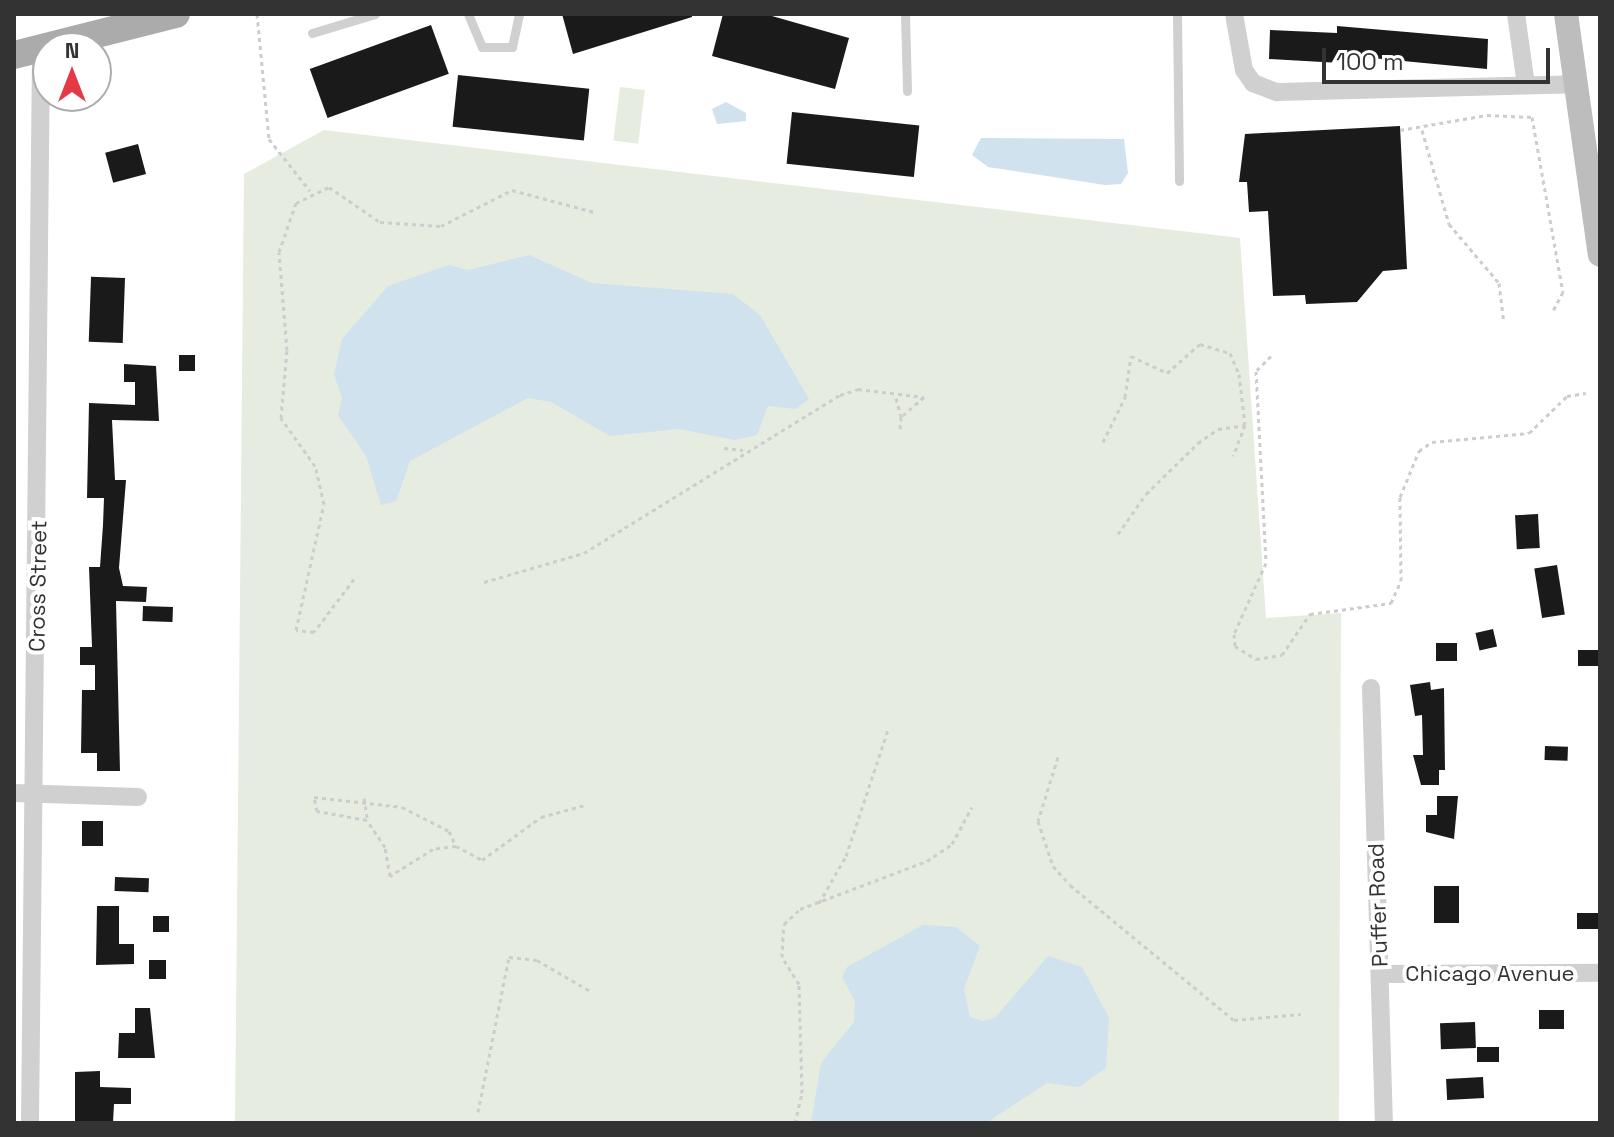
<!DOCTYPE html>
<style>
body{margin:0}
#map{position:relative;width:1614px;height:1137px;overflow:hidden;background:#fff;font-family:"Space Grotesk",sans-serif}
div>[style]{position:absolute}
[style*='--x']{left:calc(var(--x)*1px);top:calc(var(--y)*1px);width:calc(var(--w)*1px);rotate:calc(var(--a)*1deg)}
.green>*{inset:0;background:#e6ecdf;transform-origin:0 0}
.water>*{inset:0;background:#cfe2ee}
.building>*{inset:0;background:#1a1a1a;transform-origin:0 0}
.path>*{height:3px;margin-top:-1.5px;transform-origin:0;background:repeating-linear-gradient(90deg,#cdcdcd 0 4px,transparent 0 8px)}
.service>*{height:9px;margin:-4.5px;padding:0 4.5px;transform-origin:4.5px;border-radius:4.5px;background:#d0d0d0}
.minor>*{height:18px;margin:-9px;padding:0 9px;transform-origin:9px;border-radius:9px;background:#d0d0d0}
.secondary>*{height:24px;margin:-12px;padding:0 12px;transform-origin:12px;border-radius:12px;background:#bdbdbd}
.primary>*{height:28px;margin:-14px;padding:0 14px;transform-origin:14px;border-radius:14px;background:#ababab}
span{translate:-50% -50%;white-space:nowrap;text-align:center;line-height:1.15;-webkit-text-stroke:8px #fff;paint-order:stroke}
.street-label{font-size:22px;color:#333}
.frame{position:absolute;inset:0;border:16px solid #333;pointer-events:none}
.north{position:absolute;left:32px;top:32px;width:80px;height:80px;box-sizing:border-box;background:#fff;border:2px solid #adadad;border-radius:50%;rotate:0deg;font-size:22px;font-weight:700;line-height:32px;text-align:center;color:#333}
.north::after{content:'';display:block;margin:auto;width:28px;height:36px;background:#e63946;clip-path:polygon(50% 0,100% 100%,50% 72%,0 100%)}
.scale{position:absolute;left:1322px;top:48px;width:228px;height:36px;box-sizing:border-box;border:4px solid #333;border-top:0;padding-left:10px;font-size:24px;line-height:28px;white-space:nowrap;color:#333;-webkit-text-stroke:6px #fff;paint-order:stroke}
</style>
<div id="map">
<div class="green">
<i style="left:620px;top:87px;width:25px;height:54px;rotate:7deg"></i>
<i style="clip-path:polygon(324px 130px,1240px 238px,1266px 618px,1341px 613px,1339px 1123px,235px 1123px,244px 174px)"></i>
</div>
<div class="water">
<i style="clip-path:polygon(726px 102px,746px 113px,746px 121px,717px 124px,712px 109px)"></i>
<i style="clip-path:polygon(981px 138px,1124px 139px,1128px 173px,1121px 184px,1105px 185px,988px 167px,972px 155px)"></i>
<i style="clip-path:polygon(529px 255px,592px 283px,733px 294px,760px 315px,809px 399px,796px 409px,768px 406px,757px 435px,735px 440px,679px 429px,610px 436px,551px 402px,528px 398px,410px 461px,396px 501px,381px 505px,366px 456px,338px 415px,342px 398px,334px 374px,342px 339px,388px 286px,449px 265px,468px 270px)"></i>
<i style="clip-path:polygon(923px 925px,956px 927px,980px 946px,964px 989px,970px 1017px,982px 1021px,995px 1018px,1048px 956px,1082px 967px,1109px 1018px,1106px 1068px,1079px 1087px,1047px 1083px,986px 1123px,811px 1123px,821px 1063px,854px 1022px,855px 1001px,842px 977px,847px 967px)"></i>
</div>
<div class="building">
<i style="clip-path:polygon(562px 14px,692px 14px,692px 17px,573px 54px)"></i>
<i style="clip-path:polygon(723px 14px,765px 14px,849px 38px,835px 89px,712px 56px)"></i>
<i style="left:431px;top:25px;width:52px;height:129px;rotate:70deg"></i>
<i style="clip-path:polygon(1337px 26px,1488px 39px,1487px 69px,1340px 55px,1340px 63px,1269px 59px,1270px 30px,1337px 33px)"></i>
<i style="left:458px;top:75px;width:132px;height:52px;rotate:6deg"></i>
<i style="left:792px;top:112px;width:128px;height:52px;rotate:6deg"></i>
<i style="clip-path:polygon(1400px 126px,1407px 269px,1383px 271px,1357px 302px,1306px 304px,1305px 295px,1273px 296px,1268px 211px,1249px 212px,1247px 182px,1239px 182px,1245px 134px)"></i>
<i style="left:138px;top:144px;width:31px;height:34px;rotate:75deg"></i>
<i style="left:125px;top:278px;width:65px;height:34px;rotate:92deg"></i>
<i style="left:179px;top:355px;width:16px;height:16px"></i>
<i style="clip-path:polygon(124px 364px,156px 366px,159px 421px,112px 420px,115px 480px,126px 480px,119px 568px,123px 586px,147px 587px,146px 602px,116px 601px,120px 771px,97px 771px,97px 753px,81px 753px,82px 690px,95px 690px,95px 665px,80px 665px,80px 647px,92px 647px,89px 567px,100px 567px,103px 525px,104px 498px,87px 498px,89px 403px,135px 405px,135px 382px,124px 382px)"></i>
<i style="left:1538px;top:514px;width:34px;height:23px;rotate:87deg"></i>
<i style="left:1557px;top:565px;width:50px;height:23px;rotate:81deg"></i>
<i style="left:143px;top:606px;width:30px;height:15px;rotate:2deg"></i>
<i style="left:1493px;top:629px;width:18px;height:18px;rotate:77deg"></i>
<i style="left:1436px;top:643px;width:21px;height:18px"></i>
<i style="left:1600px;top:650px;width:16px;height:22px;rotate:90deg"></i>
<i style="clip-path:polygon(1430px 682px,1431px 690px,1444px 688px,1445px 770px,1439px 770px,1439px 785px,1421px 785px,1413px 755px,1423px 755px,1422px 715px,1415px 716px,1410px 685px)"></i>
<i style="left:1545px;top:746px;width:23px;height:14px;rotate:2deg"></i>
<i style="clip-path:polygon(1437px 796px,1458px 796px,1454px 839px,1426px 832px,1426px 815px,1437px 815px)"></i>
<i style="left:82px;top:821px;width:21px;height:25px"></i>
<i style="left:115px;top:877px;width:34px;height:14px;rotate:2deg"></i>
<i style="left:1434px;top:886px;width:25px;height:37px"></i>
<i style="clip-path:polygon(97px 906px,119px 906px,119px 944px,134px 944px,134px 964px,96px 965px)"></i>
<i style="left:1600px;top:913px;width:16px;height:23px;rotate:90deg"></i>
<i style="left:169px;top:916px;width:16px;height:16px;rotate:90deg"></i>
<i style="left:149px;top:960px;width:17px;height:19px"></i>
<i style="clip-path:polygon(135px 1008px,150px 1008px,155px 1058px,118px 1058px,119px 1033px,135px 1033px)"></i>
<i style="left:1539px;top:1010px;width:25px;height:19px"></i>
<i style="left:1475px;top:1022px;width:26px;height:35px;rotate:88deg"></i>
<i style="left:1477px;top:1047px;width:22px;height:15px"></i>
<i style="clip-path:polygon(100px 1071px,100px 1087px,131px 1088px,131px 1104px,114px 1104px,113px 1123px,75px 1123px,75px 1072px)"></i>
<i style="left:1483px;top:1077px;width:21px;height:37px;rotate:87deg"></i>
</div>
<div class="path">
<i style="--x:257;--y:14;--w:126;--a:84.5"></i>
<i style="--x:269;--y:139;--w:66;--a:51.7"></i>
<i style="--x:1400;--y:130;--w:88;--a:-9.8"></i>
<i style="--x:1487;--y:115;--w:45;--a:2.5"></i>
<i style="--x:1532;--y:117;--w:178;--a:80"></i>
<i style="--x:1563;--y:292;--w:24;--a:118"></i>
<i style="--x:1422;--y:130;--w:98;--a:74"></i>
<i style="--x:1449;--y:224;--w:77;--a:49.7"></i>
<i style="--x:1499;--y:283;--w:38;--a:83"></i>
<i style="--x:1271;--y:356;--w:21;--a:135"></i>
<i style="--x:1256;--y:371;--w:192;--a:87"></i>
<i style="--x:1266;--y:563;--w:78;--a:114.3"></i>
<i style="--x:1234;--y:634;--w:12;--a:85"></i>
<i style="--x:1235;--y:646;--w:25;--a:32"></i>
<i style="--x:1256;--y:659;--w:26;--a:-9"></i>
<i style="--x:1282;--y:655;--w:50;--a:-55.7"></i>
<i style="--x:1310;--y:614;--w:82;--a:-7.7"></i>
<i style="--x:1391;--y:603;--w:24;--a:-66"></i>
<i style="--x:1401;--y:581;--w:84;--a:-90.7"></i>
<i style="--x:1400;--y:497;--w:50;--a:-67.6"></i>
<i style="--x:1419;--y:451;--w:16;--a:-35"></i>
<i style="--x:1432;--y:442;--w:97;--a:-5.3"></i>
<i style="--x:1529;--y:433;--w:53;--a:-44.2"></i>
<i style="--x:1567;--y:396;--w:19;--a:-9"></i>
<i style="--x:896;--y:398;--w:20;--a:75"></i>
<i style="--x:1103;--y:442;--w:50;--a:-63.9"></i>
<i style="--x:1125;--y:397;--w:41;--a:-81.7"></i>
<i style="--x:1131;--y:356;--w:40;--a:25"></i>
<i style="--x:1167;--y:373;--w:44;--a:-41.3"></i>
<i style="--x:1200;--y:344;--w:31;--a:17"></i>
<i style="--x:1230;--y:353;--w:23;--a:67"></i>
<i style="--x:1239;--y:374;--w:51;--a:83.3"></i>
<i style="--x:1245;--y:425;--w:33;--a:111"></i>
<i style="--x:724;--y:448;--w:19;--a:6"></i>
<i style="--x:1118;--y:534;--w:49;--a:-55"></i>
<i style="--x:1146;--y:494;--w:73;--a:-44.4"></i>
<i style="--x:1198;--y:443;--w:24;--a:-35"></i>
<i style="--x:1218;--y:429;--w:27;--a:-8"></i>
<i style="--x:354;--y:579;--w:66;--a:127"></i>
<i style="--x:314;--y:632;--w:18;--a:-174"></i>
<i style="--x:296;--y:630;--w:129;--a:-77.5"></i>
<i style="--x:324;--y:504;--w:39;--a:-103"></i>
<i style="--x:315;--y:466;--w:59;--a:-125.3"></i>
<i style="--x:281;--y:418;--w:68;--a:-85"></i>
<i style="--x:287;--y:350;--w:98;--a:-94.7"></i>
<i style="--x:279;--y:252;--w:52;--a:-70.9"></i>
<i style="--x:296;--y:203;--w:37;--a:-26"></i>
<i style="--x:329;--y:187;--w:62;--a:34.5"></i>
<i style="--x:380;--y:222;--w:61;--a:3.8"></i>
<i style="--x:441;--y:226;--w:80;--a:-26.9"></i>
<i style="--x:512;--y:190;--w:85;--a:15"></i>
<i style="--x:484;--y:582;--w:104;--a:-16.2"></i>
<i style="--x:584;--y:553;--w:301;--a:-31.7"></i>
<i style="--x:840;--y:395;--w:19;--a:-18"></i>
<i style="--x:858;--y:389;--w:66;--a:6.9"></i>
<i style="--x:924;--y:397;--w:30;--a:139"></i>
<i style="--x:901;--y:417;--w:13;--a:94"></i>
<i style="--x:1058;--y:757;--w:67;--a:107.4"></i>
<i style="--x:1038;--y:821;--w:47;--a:71.6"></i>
<i style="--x:1053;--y:866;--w:25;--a:48"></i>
<i style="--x:1070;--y:885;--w:212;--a:39.5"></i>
<i style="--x:1234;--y:1020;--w:67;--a:-5.1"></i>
<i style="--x:364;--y:798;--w:20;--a:81"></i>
<i style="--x:456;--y:846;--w:23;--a:173"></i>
<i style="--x:433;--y:849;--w:51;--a:147.9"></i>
<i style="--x:390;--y:876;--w:29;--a:-100"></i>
<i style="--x:385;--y:847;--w:32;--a:-124"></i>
<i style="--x:367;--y:820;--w:51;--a:-169.8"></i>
<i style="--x:317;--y:811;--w:14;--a:-102"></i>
<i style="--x:314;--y:797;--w:89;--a:6.5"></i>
<i style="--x:402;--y:807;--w:53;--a:27.1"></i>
<i style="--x:449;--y:831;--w:17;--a:65"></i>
<i style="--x:456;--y:846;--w:30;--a:28"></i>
<i style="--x:482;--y:860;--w:73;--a:-36.1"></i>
<i style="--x:541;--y:817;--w:46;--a:-15.3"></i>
<i style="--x:819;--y:903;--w:54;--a:-60.1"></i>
<i style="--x:846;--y:856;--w:133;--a:-71.6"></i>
<i style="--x:478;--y:1112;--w:158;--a:-78.7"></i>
<i style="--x:509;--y:957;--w:28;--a:6"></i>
<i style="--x:537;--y:960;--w:61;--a:30.3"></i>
<i style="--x:795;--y:1123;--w:31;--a:-77"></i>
<i style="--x:802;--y:1093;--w:109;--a:-91.6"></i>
<i style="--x:799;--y:984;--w:32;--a:-122"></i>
<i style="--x:782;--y:957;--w:33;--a:-87"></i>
<i style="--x:784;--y:924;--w:22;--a:-43"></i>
<i style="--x:800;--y:909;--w:136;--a:-20.7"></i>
<i style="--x:927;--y:861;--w:30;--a:-34"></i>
<i style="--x:952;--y:844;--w:42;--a:-61.6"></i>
</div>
<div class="service">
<i style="--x:468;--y:14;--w:36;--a:67"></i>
<i style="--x:482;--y:47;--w:30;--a:0"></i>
<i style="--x:512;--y:47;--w:34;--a:-78"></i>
<i style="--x:905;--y:14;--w:77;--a:88.5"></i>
<i style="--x:1177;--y:14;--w:167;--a:89.3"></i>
<i style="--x:312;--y:33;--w:66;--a:-16.8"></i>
</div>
<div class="minor">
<i style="--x:1234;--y:14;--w:57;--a:79.9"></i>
<i style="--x:1244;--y:70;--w:16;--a:55"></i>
<i style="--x:1253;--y:83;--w:26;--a:21"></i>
<i style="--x:1277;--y:92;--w:299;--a:-1.5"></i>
<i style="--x:1516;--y:14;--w:72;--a:82"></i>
<i style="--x:1371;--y:688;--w:435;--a:88.3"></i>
<i style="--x:14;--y:793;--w:124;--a:1.8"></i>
<i style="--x:1381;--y:974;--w:219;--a:-0.3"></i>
<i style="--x:30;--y:1123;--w:1074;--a:-89.41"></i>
</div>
<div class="secondary">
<i style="--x:1566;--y:14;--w:243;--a:82"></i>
</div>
<div class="primary">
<i style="--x:14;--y:55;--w:167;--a:-14.2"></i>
</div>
<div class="street-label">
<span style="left:38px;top:586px;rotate:-89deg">Cross Street</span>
<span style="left:1378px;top:905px;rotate:-92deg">Puffer Road</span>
<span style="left:1490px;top:974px">Chicago Avenue</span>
</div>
<div class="frame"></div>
<div class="north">N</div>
<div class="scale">100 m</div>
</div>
